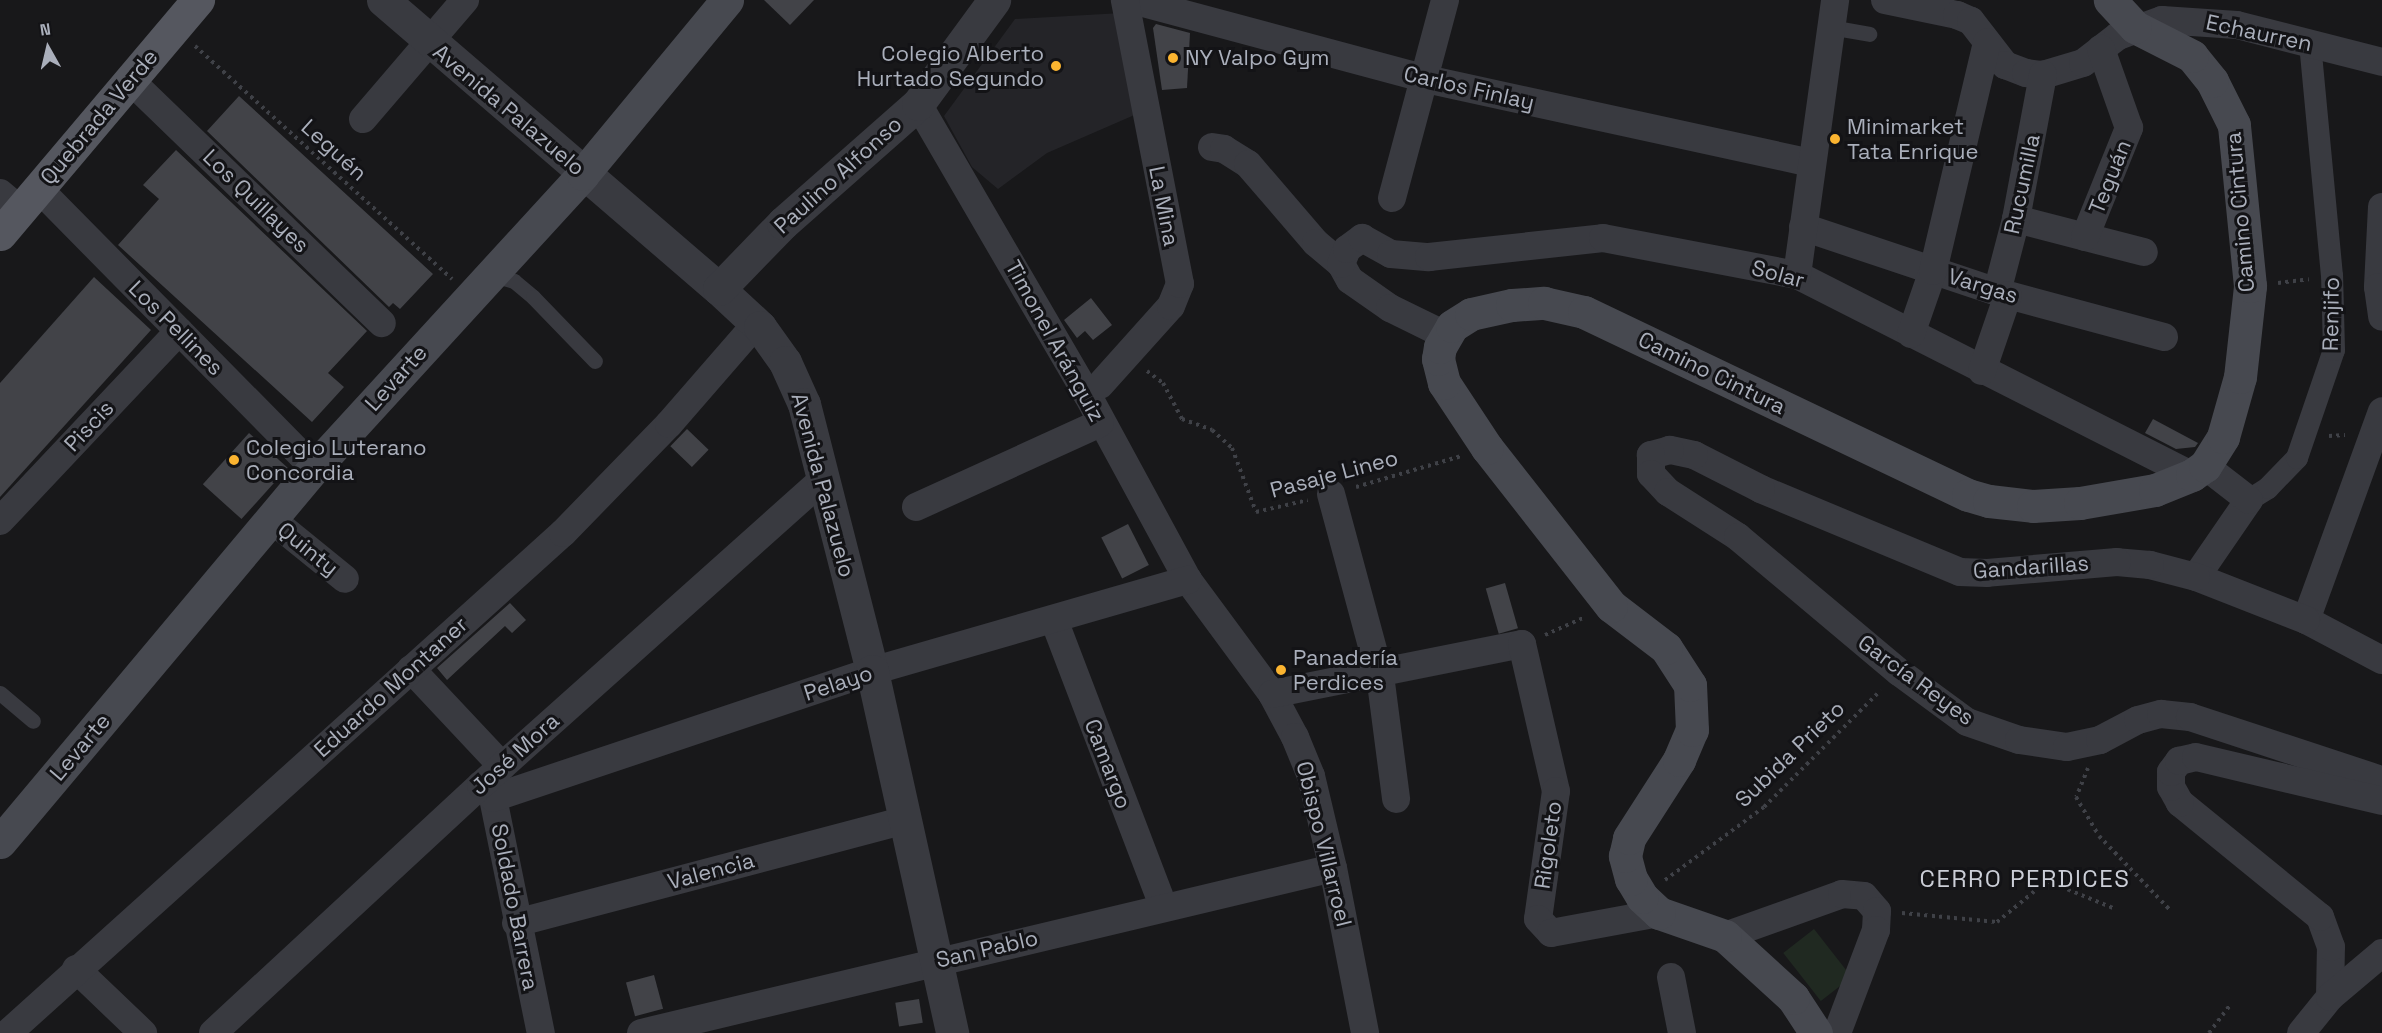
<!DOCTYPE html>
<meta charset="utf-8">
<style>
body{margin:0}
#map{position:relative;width:2382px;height:1033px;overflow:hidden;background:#18181a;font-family:"Space Grotesk",sans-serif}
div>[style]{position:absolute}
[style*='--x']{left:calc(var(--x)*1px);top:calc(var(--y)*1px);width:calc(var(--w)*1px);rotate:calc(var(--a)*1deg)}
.built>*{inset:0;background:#242428}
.green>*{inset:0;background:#202921;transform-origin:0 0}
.building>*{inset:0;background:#424348;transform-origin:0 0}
.path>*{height:4px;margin-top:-2px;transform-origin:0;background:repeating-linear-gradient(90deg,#3f4147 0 3px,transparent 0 7.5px)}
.service>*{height:15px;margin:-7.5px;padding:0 7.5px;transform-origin:7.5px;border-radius:7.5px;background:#393a40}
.pedestrian>*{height:22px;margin:-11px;padding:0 11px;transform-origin:11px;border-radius:11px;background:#393a40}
.minor>*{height:28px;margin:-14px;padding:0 14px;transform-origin:14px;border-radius:14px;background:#393a40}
.tertiary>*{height:33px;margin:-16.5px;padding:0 16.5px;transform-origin:16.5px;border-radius:16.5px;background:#393a40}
.secondary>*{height:33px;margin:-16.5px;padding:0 16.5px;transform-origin:16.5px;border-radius:16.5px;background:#474950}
.primary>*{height:33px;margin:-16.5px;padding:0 16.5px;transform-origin:16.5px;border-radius:16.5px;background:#55575f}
.dots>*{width:16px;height:16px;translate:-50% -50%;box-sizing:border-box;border:3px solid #131316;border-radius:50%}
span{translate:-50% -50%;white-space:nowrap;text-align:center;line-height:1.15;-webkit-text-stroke:6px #131316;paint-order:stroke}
.street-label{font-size:22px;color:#aaafbb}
.poi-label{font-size:22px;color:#aaafbb}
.right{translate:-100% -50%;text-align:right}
.left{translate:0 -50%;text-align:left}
.neighbourhood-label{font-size:24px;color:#cbced7;letter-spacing:1.5px}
.north{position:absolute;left:18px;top:18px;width:60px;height:60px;-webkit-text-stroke:4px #131316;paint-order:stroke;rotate:352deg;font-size:16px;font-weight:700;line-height:24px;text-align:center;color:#aaafbb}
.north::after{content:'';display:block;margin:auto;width:21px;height:27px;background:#aaafbb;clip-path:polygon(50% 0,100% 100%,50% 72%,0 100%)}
</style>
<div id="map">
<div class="built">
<i style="clip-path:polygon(1122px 13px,1139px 113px,1047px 153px,998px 189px,972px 167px,944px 116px,1015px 19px)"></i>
</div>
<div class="green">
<i style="left:1814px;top:929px;width:61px;height:39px;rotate:52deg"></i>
</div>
<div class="building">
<i style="clip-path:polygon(764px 0,814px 0,790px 25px)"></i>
<i style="clip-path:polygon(1156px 24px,1190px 33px,1187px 88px,1162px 90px,1153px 28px)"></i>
<i style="clip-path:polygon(239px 96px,433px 274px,400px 309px,393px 303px,389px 307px,207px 131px)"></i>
<i style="clip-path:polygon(176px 150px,367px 331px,328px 373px,344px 387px,312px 422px,118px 245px,159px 199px,143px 185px)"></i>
<i style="clip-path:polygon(94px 277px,151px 330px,0 497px,0 383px)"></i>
<i style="clip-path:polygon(1091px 298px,1112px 325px,1093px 340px,1085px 331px,1077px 338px,1064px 320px)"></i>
<i style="clip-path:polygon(2153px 419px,2198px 443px,2195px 447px,2176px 449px,2145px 433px)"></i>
<i style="left:687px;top:429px;width:30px;height:24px;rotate:44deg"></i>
<i style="left:249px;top:433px;width:52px;height:69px;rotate:42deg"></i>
<i style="left:1128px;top:524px;width:46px;height:30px;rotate:63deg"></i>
<i style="left:1505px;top:583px;width:47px;height:20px;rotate:74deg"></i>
<i style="clip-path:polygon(510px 603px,526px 620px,512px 633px,505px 626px,447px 680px,437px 668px)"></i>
<i style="left:654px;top:975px;width:35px;height:29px;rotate:75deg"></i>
<i style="left:919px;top:999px;width:24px;height:24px;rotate:81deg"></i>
</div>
<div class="path">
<i style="--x:195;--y:46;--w:347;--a:42.2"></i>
<i style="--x:2278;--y:283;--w:31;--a:-7"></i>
<i style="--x:1147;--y:371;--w:20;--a:37"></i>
<i style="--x:1163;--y:383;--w:41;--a:62.2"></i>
<i style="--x:1182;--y:419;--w:32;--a:20"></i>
<i style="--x:1212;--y:430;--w:27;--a:42"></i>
<i style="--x:1232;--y:448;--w:68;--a:69.4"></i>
<i style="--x:1256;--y:512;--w:53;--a:-13"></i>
<i style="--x:2329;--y:436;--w:16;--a:-4"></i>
<i style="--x:1356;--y:487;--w:109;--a:-16.4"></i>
<i style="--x:1545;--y:635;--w:44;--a:-24.2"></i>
<i style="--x:2088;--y:768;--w:31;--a:112"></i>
<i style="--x:2076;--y:797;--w:45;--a:59.5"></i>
<i style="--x:2099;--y:836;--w:101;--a:46.2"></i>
<i style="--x:1665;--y:880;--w:123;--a:-36.4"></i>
<i style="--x:1764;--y:807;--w:165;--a:-45"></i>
<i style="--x:1902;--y:913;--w:95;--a:5.4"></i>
<i style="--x:1997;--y:922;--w:65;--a:-39.4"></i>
<i style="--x:2047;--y:881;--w:71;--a:22.2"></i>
<i style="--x:2209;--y:1033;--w:36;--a:-53"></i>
</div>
<div class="service">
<i style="--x:1830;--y:27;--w:40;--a:10"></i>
<i style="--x:493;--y:275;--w:22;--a:16"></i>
<i style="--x:514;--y:281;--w:25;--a:40"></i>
<i style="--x:533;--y:297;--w:89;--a:45.9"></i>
<i style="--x:0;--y:693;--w:43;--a:40.3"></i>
</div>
<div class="pedestrian">
<i style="--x:2249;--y:500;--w:22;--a:-32"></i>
<i style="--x:2268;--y:488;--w:42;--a:-46"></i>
<i style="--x:2297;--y:458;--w:114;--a:-71.1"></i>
<i style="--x:2334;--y:350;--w:74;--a:-91.5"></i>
<i style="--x:2332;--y:276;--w:233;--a:-95.4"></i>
</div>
<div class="minor">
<i style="--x:1132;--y:0;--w:304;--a:15"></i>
<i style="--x:1426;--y:79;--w:393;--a:12.3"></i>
<i style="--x:1885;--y:0;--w:74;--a:11.8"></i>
<i style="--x:1957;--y:15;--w:15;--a:23"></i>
<i style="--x:1971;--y:21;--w:56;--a:52.3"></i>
<i style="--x:2005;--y:65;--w:22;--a:21"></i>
<i style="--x:2026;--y:73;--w:17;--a:7"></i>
<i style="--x:2043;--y:75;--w:42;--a:-16.7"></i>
<i style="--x:2083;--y:63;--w:44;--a:-37.6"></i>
<i style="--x:2118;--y:36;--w:47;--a:-20"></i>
<i style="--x:2162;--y:20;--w:75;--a:3.8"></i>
<i style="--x:2237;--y:25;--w:150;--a:14.3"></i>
<i style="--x:130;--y:80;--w:350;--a:44"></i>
<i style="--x:918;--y:104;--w:336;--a:59.8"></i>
<i style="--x:1087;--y:394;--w:212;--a:61.5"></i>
<i style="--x:1188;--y:580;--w:142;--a:53.6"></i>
<i style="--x:1272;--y:694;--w:49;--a:61.9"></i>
<i style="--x:1295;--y:737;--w:42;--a:67.7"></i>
<i style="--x:1311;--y:776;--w:95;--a:76.6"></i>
<i style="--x:1333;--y:868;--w:168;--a:79"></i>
<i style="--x:363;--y:119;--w:157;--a:-49.4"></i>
<i style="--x:1212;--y:147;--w:12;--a:9"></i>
<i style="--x:1224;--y:149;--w:28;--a:32"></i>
<i style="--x:1248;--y:164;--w:104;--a:49.3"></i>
<i style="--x:1316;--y:243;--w:33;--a:40"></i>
<i style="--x:1341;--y:264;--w:18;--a:61"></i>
<i style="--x:1350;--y:280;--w:49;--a:35"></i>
<i style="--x:1390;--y:308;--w:61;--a:26.1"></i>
<i style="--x:38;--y:188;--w:393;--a:45.4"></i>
<i style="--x:0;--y:193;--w:26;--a:40"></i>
<i style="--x:1392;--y:198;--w:205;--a:-75"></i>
<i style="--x:2382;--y:207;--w:80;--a:92.9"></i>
<i style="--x:2378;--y:287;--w:30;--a:82"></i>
<i style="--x:2016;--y:219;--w:132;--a:14.5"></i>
<i style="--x:1803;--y:227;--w:205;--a:18.5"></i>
<i style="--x:1997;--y:292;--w:173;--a:15.1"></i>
<i style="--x:2085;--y:237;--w:118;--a:-68"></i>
<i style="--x:2129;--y:128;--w:84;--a:-109.5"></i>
<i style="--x:1341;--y:264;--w:16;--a:-68"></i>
<i style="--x:1347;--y:249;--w:19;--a:-36"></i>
<i style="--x:1362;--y:238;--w:33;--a:29"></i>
<i style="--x:1391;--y:254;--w:38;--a:5"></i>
<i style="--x:1429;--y:257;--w:175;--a:-6.2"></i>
<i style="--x:1603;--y:238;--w:197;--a:10.8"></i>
<i style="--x:1797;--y:275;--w:443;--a:26.9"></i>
<i style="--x:1797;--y:275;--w:278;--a:-82.1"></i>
<i style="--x:1997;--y:292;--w:75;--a:-75.4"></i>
<i style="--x:2016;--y:219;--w:147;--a:-79.4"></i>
<i style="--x:1911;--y:334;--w:67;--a:-70.8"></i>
<i style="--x:1933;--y:271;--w:235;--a:-76.7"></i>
<i style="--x:1982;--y:371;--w:80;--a:-71.1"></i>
<i style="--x:1100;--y:385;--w:106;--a:-48.1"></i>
<i style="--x:1171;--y:306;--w:24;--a:-68"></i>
<i style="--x:1180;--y:284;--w:289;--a:-101"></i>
<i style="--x:1331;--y:494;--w:188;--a:74.9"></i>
<i style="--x:1380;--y:675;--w:125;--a:82.6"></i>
<i style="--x:916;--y:507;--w:202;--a:-24.5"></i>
<i style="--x:271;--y:519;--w:95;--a:39"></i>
<i style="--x:0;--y:521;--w:261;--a:-46.7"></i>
<i style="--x:2196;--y:577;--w:93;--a:-55.5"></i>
<i style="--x:2249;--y:500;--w:56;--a:-142.3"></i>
<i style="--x:1054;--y:620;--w:308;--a:69.1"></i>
<i style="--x:2306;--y:620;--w:222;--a:-70"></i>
<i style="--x:2382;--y:660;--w:86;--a:-152.2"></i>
<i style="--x:2306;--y:620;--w:118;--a:-158.6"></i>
<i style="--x:2196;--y:577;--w:48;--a:-165.4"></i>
<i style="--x:2150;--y:565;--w:33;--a:-175"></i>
<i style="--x:2117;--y:562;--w:130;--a:175.2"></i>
<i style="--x:1987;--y:573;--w:27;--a:-178"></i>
<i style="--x:1960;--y:572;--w:216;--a:-157.4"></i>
<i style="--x:1761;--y:489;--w:75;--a:-153.1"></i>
<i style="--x:1694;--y:455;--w:25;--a:-168"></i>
<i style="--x:1670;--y:450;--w:20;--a:165"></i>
<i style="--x:1651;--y:455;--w:19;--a:90"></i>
<i style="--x:1651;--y:474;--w:25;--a:47"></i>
<i style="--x:1668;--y:492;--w:83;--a:32.7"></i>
<i style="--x:1738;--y:537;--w:210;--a:40"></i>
<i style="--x:1899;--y:672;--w:84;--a:36.3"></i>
<i style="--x:1967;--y:722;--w:55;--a:19.1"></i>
<i style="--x:2019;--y:740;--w:49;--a:8.3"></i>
<i style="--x:2067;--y:747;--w:34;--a:-12"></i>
<i style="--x:2100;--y:740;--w:43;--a:-27.8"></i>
<i style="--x:2138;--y:720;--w:24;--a:-15"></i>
<i style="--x:2161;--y:714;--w:29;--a:6"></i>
<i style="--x:2190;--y:717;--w:202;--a:18.2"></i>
<i style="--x:411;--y:669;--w:133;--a:46.8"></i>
<i style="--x:1272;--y:694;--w:255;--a:-11.3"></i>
<i style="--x:1522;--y:644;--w:151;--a:77"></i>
<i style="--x:1556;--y:791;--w:129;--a:98"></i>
<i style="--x:1538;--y:919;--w:19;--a:47"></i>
<i style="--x:1551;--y:933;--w:110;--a:-10.5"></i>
<i style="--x:481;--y:785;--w:18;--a:47"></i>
<i style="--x:493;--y:798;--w:240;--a:78.5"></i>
<i style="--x:493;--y:798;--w:400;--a:-18.5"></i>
<i style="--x:872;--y:671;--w:329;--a:-16.1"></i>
<i style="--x:516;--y:923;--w:403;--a:-14.8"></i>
<i style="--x:1725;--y:936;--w:124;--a:-19.7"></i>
<i style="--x:1842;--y:894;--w:22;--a:5"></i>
<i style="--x:1864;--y:896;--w:20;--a:49"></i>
<i style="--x:1877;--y:911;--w:19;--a:93"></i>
<i style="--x:1876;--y:930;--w:110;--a:110.7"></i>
<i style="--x:76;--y:969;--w:93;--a:43.7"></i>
<i style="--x:1671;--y:977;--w:57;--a:78.9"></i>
<i style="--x:2330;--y:997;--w:50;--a:-88.9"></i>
<i style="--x:2331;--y:947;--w:32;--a:-110"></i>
<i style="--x:2320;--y:917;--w:181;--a:-140.8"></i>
<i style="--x:2180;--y:803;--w:18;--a:-119"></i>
<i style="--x:2171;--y:787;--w:15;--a:-90"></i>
<i style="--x:2171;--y:772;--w:14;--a:-54"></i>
<i style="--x:2179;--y:761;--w:17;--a:-13"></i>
<i style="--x:2196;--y:757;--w:191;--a:13.3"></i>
<i style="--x:8;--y:1033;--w:747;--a:-42.02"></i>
<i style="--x:563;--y:533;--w:152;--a:-45.8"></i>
<i style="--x:669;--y:424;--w:133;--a:-49"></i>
<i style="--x:213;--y:1033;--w:365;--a:-42.8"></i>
<i style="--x:481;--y:785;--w:457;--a:-41.8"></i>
<i style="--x:641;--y:1033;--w:711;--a:-13.41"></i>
<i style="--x:2301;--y:1033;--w:46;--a:-51.1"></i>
<i style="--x:2330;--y:997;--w:68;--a:-40.2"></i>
</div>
<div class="tertiary">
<i style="--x:383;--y:0;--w:443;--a:40.7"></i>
<i style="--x:719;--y:289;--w:56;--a:42.8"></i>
<i style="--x:760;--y:327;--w:43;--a:54.5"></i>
<i style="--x:785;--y:362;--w:46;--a:65.7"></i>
<i style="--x:804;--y:404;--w:276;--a:75.7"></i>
<i style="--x:872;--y:671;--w:371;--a:77.5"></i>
<i style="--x:719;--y:289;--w:92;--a:-45.9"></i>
<i style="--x:783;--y:223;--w:180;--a:-41.4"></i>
<i style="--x:918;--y:104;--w:129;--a:-53.8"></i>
</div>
<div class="secondary">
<i style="--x:0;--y:842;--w:488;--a:-50"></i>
<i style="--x:314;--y:468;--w:398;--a:-47.5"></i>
<i style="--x:583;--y:174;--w:226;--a:-50.4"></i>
<i style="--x:1816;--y:1033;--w:42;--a:-123.3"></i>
<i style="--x:1793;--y:998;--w:92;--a:-137.6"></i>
<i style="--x:1725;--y:936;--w:70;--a:-160.8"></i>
<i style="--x:1659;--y:913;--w:23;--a:-137"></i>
<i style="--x:1642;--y:897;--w:21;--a:-121"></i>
<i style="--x:1631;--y:879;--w:24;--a:-105"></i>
<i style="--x:1625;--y:856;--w:18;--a:-77"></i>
<i style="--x:1629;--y:838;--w:93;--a:-57.3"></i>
<i style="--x:1679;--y:760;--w:33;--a:-67"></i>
<i style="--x:1692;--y:730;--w:45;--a:-92.5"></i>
<i style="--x:1690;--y:685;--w:44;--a:-123"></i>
<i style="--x:1666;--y:648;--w:69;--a:-142.6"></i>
<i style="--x:1611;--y:606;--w:201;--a:-128.1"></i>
<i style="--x:1487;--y:448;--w:78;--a:-123.5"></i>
<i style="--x:1444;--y:383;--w:25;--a:-104"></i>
<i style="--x:1438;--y:359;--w:12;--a:-81"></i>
<i style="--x:1440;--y:347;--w:24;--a:-60"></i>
<i style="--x:1452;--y:326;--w:22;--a:-32"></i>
<i style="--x:1471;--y:314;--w:42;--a:-12.4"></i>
<i style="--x:1512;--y:305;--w:32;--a:-4"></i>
<i style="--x:1544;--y:303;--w:41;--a:12.7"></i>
<i style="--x:1584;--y:312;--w:425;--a:25.5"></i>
<i style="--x:1968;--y:495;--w:22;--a:16"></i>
<i style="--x:1989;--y:501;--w:44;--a:6.5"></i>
<i style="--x:2033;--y:506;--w:47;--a:-3.7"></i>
<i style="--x:2080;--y:503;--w:76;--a:-9.8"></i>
<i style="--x:2155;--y:490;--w:40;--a:-22"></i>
<i style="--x:2192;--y:475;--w:16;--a:-35"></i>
<i style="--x:2205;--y:466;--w:34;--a:-58"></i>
<i style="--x:2223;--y:437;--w:62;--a:-74.2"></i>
<i style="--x:2240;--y:377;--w:92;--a:-83.7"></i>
<i style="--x:2250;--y:286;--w:162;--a:-95.7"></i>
<i style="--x:2234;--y:125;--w:49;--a:-116.6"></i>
<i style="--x:2212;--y:81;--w:32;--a:-129"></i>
<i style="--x:2192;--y:56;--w:64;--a:-153"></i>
<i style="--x:2135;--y:27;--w:37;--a:-133"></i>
</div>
<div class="primary">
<i style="--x:0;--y:234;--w:307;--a:-49.8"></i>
</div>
<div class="dots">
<i style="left:1173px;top:58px;background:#fbb430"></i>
<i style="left:1056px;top:66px;background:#fbb430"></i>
<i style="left:1835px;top:139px;background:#fbb430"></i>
<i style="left:234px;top:460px;background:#fbb430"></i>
<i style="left:1281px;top:670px;background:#fbb430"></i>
</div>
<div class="street-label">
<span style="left:2259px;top:33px;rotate:12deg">Echaurren</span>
<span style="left:1469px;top:88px;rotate:13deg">Carlos Finlay</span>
<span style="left:509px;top:110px;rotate:40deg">Avenida Palazuelo</span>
<span style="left:99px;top:117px;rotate:-50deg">Quebrada Verde</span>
<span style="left:334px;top:150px;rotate:42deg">Leguén</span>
<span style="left:838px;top:175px;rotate:-42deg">Paulino Alfonso</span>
<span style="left:2110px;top:177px;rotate:-68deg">Teguán</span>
<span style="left:2022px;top:184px;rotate:-78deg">Rucumilla</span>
<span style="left:256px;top:201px;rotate:44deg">Los Quillayes</span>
<span style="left:1164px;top:206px;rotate:79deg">La Mina</span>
<span style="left:2240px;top:212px;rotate:-95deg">Camino Cintura</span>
<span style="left:1778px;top:274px;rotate:15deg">Solar</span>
<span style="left:1983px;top:286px;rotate:17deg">Vargas</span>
<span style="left:2331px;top:314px;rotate:-89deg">Renjifo</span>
<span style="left:176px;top:328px;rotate:45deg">Los Pellines</span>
<span style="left:1055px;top:341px;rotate:61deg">Timonel Aránguiz</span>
<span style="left:1712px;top:373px;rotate:26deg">Camino Cintura</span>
<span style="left:396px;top:378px;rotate:-48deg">Levarte</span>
<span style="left:89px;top:426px;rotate:-47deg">Piscis</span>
<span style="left:1334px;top:474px;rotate:-15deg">Pasaje Lineo</span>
<span style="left:823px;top:485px;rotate:75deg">Avenida Palazuelo</span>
<span style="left:308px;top:549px;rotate:39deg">Quinty</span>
<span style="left:2031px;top:567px;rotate:-4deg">Gandarillas</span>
<span style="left:1916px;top:680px;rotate:36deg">García Reyes</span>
<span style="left:838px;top:683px;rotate:-18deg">Pelayo</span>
<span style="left:391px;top:687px;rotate:-42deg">Eduardo Montaner</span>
<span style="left:80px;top:747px;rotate:-50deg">Levarte</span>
<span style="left:515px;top:754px;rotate:-42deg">José Mora</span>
<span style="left:1790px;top:754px;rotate:-44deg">Subida Prieto</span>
<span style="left:1108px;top:764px;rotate:69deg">Camargo</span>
<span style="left:1324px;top:844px;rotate:76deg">Obispo Villarroel</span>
<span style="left:1548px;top:845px;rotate:-82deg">Rigoleto</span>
<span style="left:711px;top:871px;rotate:-15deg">Valencia</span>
<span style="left:515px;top:907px;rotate:79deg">Soldado Barrera</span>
<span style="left:987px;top:949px;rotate:-13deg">San Pablo</span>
</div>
<div class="poi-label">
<span class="right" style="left:1044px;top:66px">Colegio Alberto<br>Hurtado Segundo</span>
<span class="left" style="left:1185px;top:58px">NY Valpo Gym</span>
<span class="left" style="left:1847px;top:139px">Minimarket<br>Tata Enrique</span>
<span class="left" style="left:246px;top:460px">Colegio Luterano<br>Concordia</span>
<span class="left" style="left:1293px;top:670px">Panadería<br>Perdices</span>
</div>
<div class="neighbourhood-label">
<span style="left:2025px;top:879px">CERRO PERDICES</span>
</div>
<div class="north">N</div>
</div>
